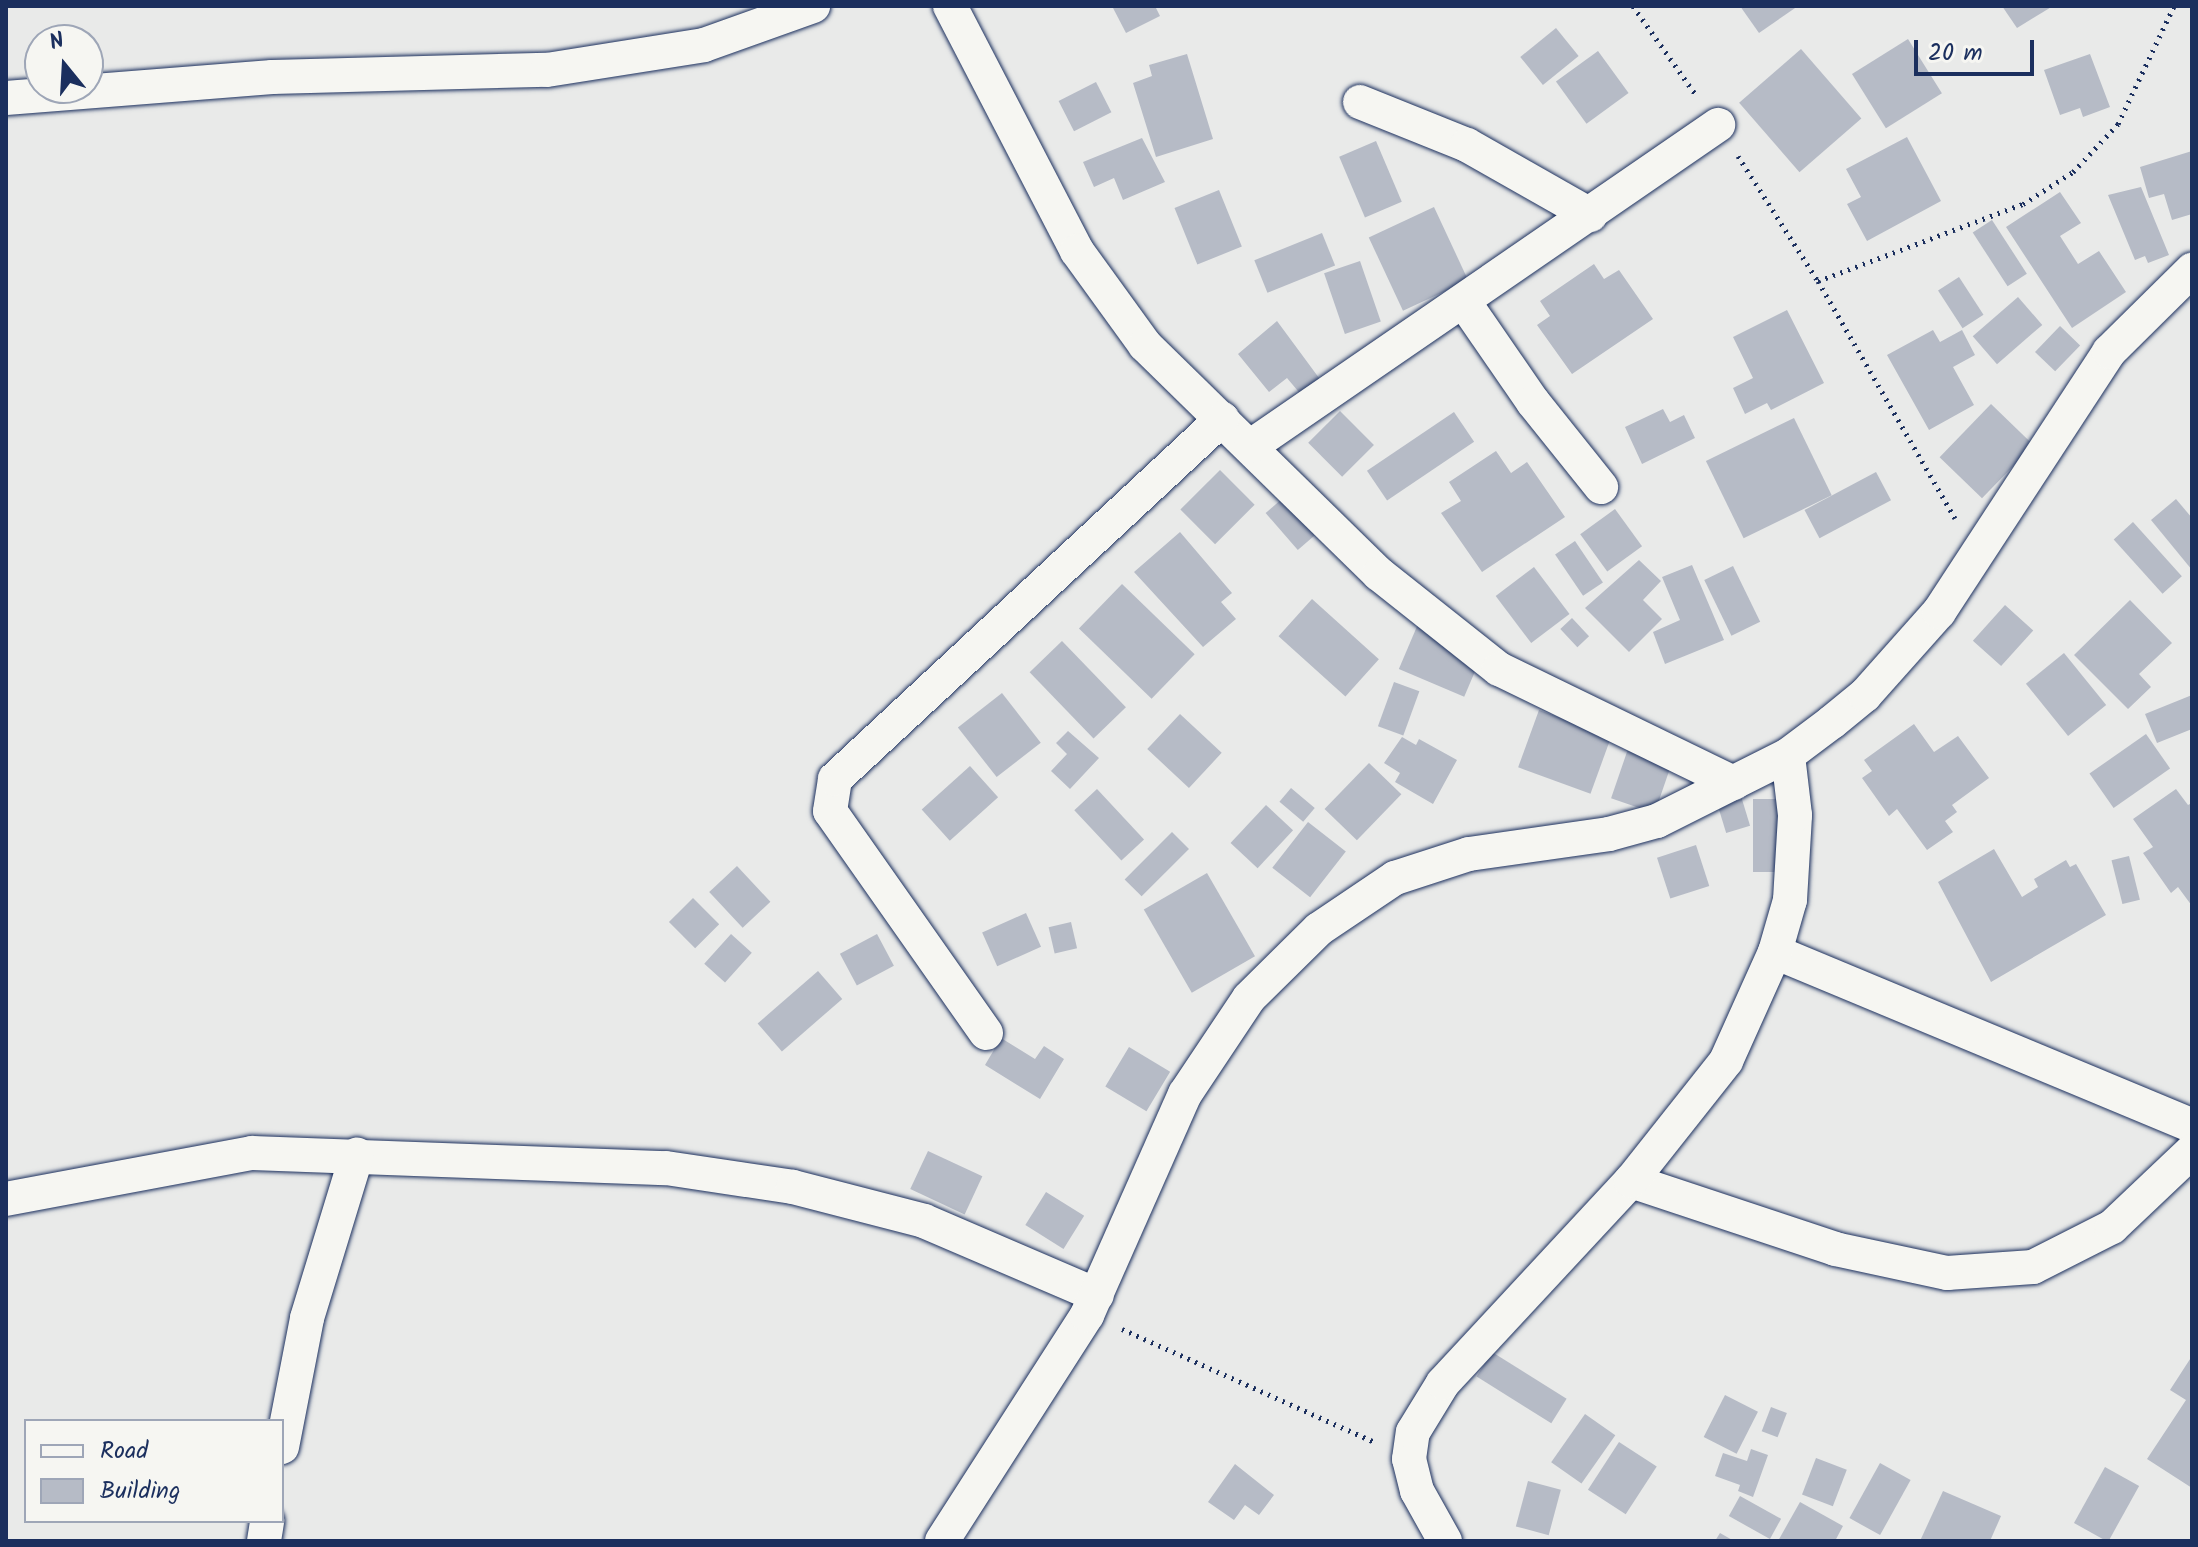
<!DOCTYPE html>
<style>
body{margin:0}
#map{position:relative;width:2198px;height:1547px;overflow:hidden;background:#e9eae9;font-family:Kalam,sans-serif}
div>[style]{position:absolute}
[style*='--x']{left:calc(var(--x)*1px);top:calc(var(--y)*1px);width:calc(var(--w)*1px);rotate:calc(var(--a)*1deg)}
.building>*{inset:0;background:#b6bbc6;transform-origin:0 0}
.path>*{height:5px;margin-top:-2.5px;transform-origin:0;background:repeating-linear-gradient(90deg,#1b2f5e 0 2px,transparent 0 8px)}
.roads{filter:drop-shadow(0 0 2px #1b2f5e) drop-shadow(0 0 2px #1b2f5e)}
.street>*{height:34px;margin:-17px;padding:0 17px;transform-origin:17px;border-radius:17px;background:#f6f6f2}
span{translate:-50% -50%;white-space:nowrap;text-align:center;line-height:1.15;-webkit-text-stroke:6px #f6f6f2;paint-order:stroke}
.frame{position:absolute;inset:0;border:8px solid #1b2f5e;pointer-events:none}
.legend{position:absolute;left:24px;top:1419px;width:260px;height:104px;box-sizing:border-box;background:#f6f6f2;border:2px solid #9ea6b7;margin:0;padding:10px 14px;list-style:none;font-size:24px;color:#1b2f5e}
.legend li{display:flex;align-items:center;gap:16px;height:40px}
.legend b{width:40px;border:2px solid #9ea6b7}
.north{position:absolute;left:24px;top:24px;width:80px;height:80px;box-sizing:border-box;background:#f6f6f2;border:2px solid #9ea6b7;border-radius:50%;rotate:342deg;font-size:22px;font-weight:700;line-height:32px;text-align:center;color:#1b2f5e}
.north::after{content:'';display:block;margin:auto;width:28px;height:36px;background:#1b2f5e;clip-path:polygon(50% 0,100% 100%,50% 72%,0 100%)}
.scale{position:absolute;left:1914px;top:40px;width:120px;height:36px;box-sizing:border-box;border:4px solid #1b2f5e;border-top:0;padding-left:10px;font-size:24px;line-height:28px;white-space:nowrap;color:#1b2f5e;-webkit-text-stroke:6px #f6f6f2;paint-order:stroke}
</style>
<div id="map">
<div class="building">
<i style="clip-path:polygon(1112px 6px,1155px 6px,1160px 16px,1126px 33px)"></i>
<i style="clip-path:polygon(1740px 6px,1798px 6px,1759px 33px)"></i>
<i style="clip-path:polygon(2002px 6px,2053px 6px,2017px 28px)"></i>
<i style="left:1556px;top:28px;width:36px;height:46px;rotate:51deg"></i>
<i style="left:1908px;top:39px;width:64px;height:66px;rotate:58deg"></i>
<i style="left:1801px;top:49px;width:92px;height:82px;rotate:49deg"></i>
<i style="left:1598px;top:51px;width:52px;height:52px;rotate:54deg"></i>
<i style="clip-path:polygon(1187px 54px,1213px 139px,1156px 157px,1133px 83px,1152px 76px,1149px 65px)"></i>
<i style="clip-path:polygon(2090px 54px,2110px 107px,2083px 117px,2080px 108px,2060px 115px,2044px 70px)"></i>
<i style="left:1096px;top:82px;width:34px;height:42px;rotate:63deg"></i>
<i style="clip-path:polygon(1907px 137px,1941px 201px,1867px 241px,1847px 204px,1861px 197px,1846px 169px)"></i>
<i style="clip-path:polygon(1142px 138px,1165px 182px,1123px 200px,1114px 178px,1094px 187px,1083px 162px)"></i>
<i style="left:1376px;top:141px;width:66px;height:40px;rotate:67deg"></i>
<i style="clip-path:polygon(2192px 151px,2192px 214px,2172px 220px,2164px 194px,2149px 198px,2140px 167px)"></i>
<i style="clip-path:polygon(2141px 187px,2169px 255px,2148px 263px,2145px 256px,2135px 260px,2108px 195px)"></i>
<i style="left:1219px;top:190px;width:61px;height:48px;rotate:68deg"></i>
<i style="clip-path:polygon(2060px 192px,2081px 223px,2060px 236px,2078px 264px,2099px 251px,2126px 292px,2072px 328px,2006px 227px)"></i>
<i style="left:1434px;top:207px;width:81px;height:72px;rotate:65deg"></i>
<i style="left:1992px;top:220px;width:64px;height:23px;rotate:57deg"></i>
<i style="left:1322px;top:233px;width:35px;height:73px;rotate:68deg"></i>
<i style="left:1360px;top:261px;width:64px;height:38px;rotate:71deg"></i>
<i style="clip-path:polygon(1594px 264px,1604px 279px,1619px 270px,1653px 319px,1572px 374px,1537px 325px,1550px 316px,1540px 301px)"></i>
<i style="left:1959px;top:277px;width:45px;height:25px;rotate:57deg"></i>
<i style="left:2018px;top:297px;width:37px;height:60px;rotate:49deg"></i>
<i style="clip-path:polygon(1787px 310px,1824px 383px,1771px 410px,1767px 403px,1745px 414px,1733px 388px,1753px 378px,1733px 337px)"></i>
<i style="clip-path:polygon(1277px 321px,1322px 382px,1303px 397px,1287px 378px,1269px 392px,1238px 354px)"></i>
<i style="left:2060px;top:326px;width:28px;height:36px;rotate:44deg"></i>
<i style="clip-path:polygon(1933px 330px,1940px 342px,1962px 330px,1975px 355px,1953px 367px,1974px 405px,1929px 430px,1887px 355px)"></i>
<i style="left:1991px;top:404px;width:59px;height:74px;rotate:44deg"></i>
<i style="clip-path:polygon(1663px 409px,1670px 422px,1684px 415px,1695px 438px,1642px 464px,1625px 427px)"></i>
<i style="left:1340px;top:411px;width:48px;height:45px;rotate:45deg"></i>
<i style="left:1454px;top:412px;width:36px;height:105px;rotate:56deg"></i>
<i style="left:1794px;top:418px;width:86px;height:98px;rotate:64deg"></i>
<i style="clip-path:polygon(1496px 451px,1511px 473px,1527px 462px,1565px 517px,1482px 572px,1441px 513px,1461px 501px,1449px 482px)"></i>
<i style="left:1220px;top:470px;width:49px;height:56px;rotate:45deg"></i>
<i style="left:1876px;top:472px;width:32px;height:81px;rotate:62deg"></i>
<i style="left:1283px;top:498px;width:49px;height:23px;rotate:49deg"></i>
<i style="clip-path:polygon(2176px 499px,2192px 518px,2192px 570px,2151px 520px)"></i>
<i style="left:1615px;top:509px;width:46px;height:43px;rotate:54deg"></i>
<i style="left:2133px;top:522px;width:73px;height:26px;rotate:48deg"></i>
<i style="clip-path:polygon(1180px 532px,1232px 593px,1221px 602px,1236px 619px,1203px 647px,1134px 572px)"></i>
<i style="left:1575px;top:541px;width:50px;height:24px;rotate:56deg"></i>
<i style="clip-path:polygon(1639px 560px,1661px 581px,1643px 600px,1662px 619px,1629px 652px,1585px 608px)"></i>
<i style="clip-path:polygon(1692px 565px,1724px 640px,1665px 664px,1653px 632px,1680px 620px,1662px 577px)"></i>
<i style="left:1733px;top:566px;width:62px;height:32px;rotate:64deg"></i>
<i style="left:1534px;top:567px;width:59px;height:48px;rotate:53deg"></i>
<i style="left:1122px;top:584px;width:101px;height:62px;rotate:44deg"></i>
<i style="left:1312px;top:599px;width:90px;height:50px;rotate:42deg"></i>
<i style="clip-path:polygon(2130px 600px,2172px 643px,2139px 674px,2151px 687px,2128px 709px,2074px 655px)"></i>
<i style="left:2005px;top:605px;width:38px;height:48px;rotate:42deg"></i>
<i style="left:1572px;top:618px;width:25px;height:16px;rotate:47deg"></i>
<i style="left:1418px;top:624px;width:71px;height:49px;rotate:23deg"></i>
<i style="left:1062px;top:641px;width:92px;height:45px;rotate:46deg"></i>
<i style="left:2064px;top:653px;width:67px;height:49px;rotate:51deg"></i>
<i style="left:1394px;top:682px;width:27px;height:47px;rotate:20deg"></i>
<i style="left:1002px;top:693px;width:63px;height:56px;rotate:52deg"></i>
<i style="clip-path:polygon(2192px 695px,2192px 729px,2157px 743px,2145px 714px)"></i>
<i style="left:1539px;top:710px;width:77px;height:61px;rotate:20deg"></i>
<i style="left:1180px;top:714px;width:57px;height:48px;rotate:43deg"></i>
<i style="clip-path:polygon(1914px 724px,1934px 752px,1958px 736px,1989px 778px,1952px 805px,1957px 812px,1945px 821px,1953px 832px,1927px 850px,1897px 809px,1889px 816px,1862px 778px,1872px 771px,1864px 760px)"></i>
<i style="clip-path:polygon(1068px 731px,1099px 758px,1070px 789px,1051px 771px,1067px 754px,1056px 743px)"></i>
<i style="left:2146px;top:734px;width:42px;height:69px;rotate:55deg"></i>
<i style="clip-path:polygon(1402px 737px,1416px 745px,1419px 739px,1457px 760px,1433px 804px,1395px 782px,1400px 773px,1384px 763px)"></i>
<i style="left:1628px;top:749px;width:46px;height:52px;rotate:19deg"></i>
<i style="left:1369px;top:763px;width:45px;height:64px;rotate:44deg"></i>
<i style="left:970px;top:766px;width:42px;height:65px;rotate:48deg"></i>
<i style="left:1291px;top:788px;width:31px;height:18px;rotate:40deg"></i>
<i style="left:1097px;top:789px;width:69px;height:31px;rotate:47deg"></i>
<i style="clip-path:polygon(2176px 789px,2188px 805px,2192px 803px,2192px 906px,2178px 887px,2171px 893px,2143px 853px,2153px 847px,2133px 819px)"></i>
<i style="left:1741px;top:796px;width:31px;height:25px;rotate:73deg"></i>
<i style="left:1753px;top:799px;width:27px;height:73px"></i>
<i style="left:1266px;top:805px;width:37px;height:52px;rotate:43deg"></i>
<i style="left:1308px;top:822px;width:48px;height:58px;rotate:38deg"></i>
<i style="left:1172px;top:832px;width:24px;height:67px;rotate:45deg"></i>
<i style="left:1696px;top:845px;width:43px;height:41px;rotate:72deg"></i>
<i style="clip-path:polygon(1994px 849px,2022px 897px,2038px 887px,2034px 879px,2066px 860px,2070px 867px,2076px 864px,2106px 915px,1991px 982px,1938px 882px)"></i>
<i style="left:2129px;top:856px;width:45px;height:18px;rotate:76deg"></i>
<i style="left:737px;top:866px;width:49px;height:38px;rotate:47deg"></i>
<i style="left:1207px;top:873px;width:96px;height:73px;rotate:60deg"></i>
<i style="left:693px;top:898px;width:37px;height:34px;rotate:45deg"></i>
<i style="left:1026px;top:913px;width:37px;height:48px;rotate:66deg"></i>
<i style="left:1071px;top:922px;width:27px;height:23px;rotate:77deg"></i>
<i style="left:731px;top:934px;width:28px;height:40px;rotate:42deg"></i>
<i style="left:877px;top:934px;width:36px;height:42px;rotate:62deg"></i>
<i style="left:818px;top:971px;width:37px;height:80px;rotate:49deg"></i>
<i style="clip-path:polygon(1001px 1038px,1035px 1059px,1044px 1046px,1064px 1059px,1040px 1099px,985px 1065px)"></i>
<i style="left:1129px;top:1047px;width:48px;height:46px;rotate:31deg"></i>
<i style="left:928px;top:1151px;width:60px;height:42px;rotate:25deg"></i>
<i style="left:1046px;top:1192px;width:45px;height:39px;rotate:32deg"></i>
<i style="left:1492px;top:1352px;width:88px;height:29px;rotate:32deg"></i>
<i style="clip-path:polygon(2192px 1356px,2192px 1488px,2147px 1459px,2186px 1400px,2170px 1390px)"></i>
<i style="left:1725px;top:1395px;width:37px;height:47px;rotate:27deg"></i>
<i style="left:1771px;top:1407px;width:17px;height:26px;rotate:21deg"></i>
<i style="left:1585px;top:1414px;width:37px;height:59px;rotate:35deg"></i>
<i style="left:1619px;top:1442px;width:45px;height:57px;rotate:33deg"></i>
<i style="clip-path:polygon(1751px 1449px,1768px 1455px,1753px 1497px,1738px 1491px,1740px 1485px,1715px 1476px,1723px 1453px,1747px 1461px)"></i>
<i style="left:1816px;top:1458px;width:33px;height:39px;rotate:21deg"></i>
<i style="left:1880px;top:1463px;width:35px;height:63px;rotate:29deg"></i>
<i style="clip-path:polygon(1235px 1464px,1274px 1495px,1259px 1515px,1245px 1505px,1234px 1520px,1208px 1502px)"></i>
<i style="left:2105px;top:1467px;width:39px;height:64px;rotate:29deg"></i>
<i style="left:1528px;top:1481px;width:34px;height:47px;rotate:15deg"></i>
<i style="clip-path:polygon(1943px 1491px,2001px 1516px,1990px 1541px,1920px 1541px)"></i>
<i style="left:1740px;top:1496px;width:47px;height:23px;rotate:29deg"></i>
<i style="clip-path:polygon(1800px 1502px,1843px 1526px,1835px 1541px,1778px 1541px)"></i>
<i style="clip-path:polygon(1720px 1533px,1734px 1541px,1715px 1541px)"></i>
</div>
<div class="path">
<i style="--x:1633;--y:6;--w:109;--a:54.7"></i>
<i style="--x:1738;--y:156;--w:148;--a:57.4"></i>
<i style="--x:1818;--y:281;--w:274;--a:60"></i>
<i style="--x:1818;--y:281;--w:219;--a:-20.6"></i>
<i style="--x:2023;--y:204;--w:59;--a:-32.6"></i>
<i style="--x:2073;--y:172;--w:66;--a:-46.8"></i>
<i style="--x:2118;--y:124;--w:131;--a:-64.6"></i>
<i style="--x:1122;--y:1329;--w:277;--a:24.1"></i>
</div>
<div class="roads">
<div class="street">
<i style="--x:950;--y:6;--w:276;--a:62.6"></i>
<i style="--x:1077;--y:251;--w:116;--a:54.1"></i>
<i style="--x:1145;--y:345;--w:327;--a:44.4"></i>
<i style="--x:1379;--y:574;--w:153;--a:38.4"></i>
<i style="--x:1499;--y:669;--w:261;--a:25.9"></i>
<i style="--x:6;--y:98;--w:267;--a:-4.5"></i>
<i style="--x:272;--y:77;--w:275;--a:-1.5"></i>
<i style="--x:547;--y:70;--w:159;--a:-9"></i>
<i style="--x:704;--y:45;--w:116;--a:-19.7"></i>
<i style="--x:1360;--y:102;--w:115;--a:21.9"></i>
<i style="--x:1467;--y:145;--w:142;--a:29.6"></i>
<i style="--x:1464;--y:302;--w:121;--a:55.4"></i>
<i style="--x:1533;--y:402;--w:109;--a:51.3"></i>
<i style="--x:1251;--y:446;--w:567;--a:-34.5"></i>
<i style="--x:1775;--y:952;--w:452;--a:22.6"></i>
<i style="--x:986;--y:1033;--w:271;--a:-125.1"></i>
<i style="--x:830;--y:811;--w:32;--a:-81"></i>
<i style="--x:835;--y:779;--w:529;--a:-42.93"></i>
<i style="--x:1631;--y:1181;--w:215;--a:18.4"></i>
<i style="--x:1835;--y:1249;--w:115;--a:12.1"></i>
<i style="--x:1947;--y:1273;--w:86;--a:-4"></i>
<i style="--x:2033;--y:1267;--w:89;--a:-26.9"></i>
<i style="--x:2112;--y:1227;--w:110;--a:-43.5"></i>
<i style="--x:6;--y:1199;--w:250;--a:-10.6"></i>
<i style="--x:252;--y:1153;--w:414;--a:2.1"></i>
<i style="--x:666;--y:1168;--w:128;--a:8.5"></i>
<i style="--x:793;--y:1187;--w:135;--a:14.5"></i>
<i style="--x:924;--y:1221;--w:188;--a:23.2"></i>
<i style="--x:282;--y:1447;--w:131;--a:-79"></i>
<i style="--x:307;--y:1318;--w:171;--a:-73"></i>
<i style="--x:264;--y:1541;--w:20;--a:-81"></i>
<i style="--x:942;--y:1541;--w:269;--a:-57.3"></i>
<i style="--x:1087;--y:1315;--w:242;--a:-66.1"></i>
<i style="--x:1185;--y:1094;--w:115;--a:-56.3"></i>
<i style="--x:1249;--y:998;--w:98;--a:-44.6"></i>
<i style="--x:1319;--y:929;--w:92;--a:-33.9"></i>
<i style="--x:1395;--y:878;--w:78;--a:-18"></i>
<i style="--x:1469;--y:854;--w:141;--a:-8.1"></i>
<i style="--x:1609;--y:834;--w:50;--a:-15.2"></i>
<i style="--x:1657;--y:821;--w:147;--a:-26.7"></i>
<i style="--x:1788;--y:755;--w:55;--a:-36.9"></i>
<i style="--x:1832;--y:722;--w:43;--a:-39.3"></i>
<i style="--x:1865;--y:695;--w:111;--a:-48.3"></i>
<i style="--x:1939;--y:612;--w:311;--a:-56.8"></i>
<i style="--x:2109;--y:352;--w:117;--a:-44.7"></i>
<i style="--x:1445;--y:1541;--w:57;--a:-119.2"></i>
<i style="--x:1417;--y:1491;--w:33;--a:-104"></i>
<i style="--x:1409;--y:1459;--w:27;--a:-82"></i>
<i style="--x:1413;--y:1432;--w:57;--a:-58.5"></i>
<i style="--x:1443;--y:1383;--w:276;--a:-47.1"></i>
<i style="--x:1631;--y:1181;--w:153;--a:-51.6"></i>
<i style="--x:1726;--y:1061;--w:120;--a:-65.8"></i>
<i style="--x:1775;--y:952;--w:54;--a:-73.9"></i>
<i style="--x:1790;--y:900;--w:85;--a:-86.6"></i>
<i style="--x:1795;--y:815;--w:60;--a:-96.7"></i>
</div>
</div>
<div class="frame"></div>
<ul class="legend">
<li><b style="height:10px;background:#f6f6f2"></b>Road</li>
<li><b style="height:22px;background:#b6bbc6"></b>Building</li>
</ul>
<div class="north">N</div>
<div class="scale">20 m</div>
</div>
